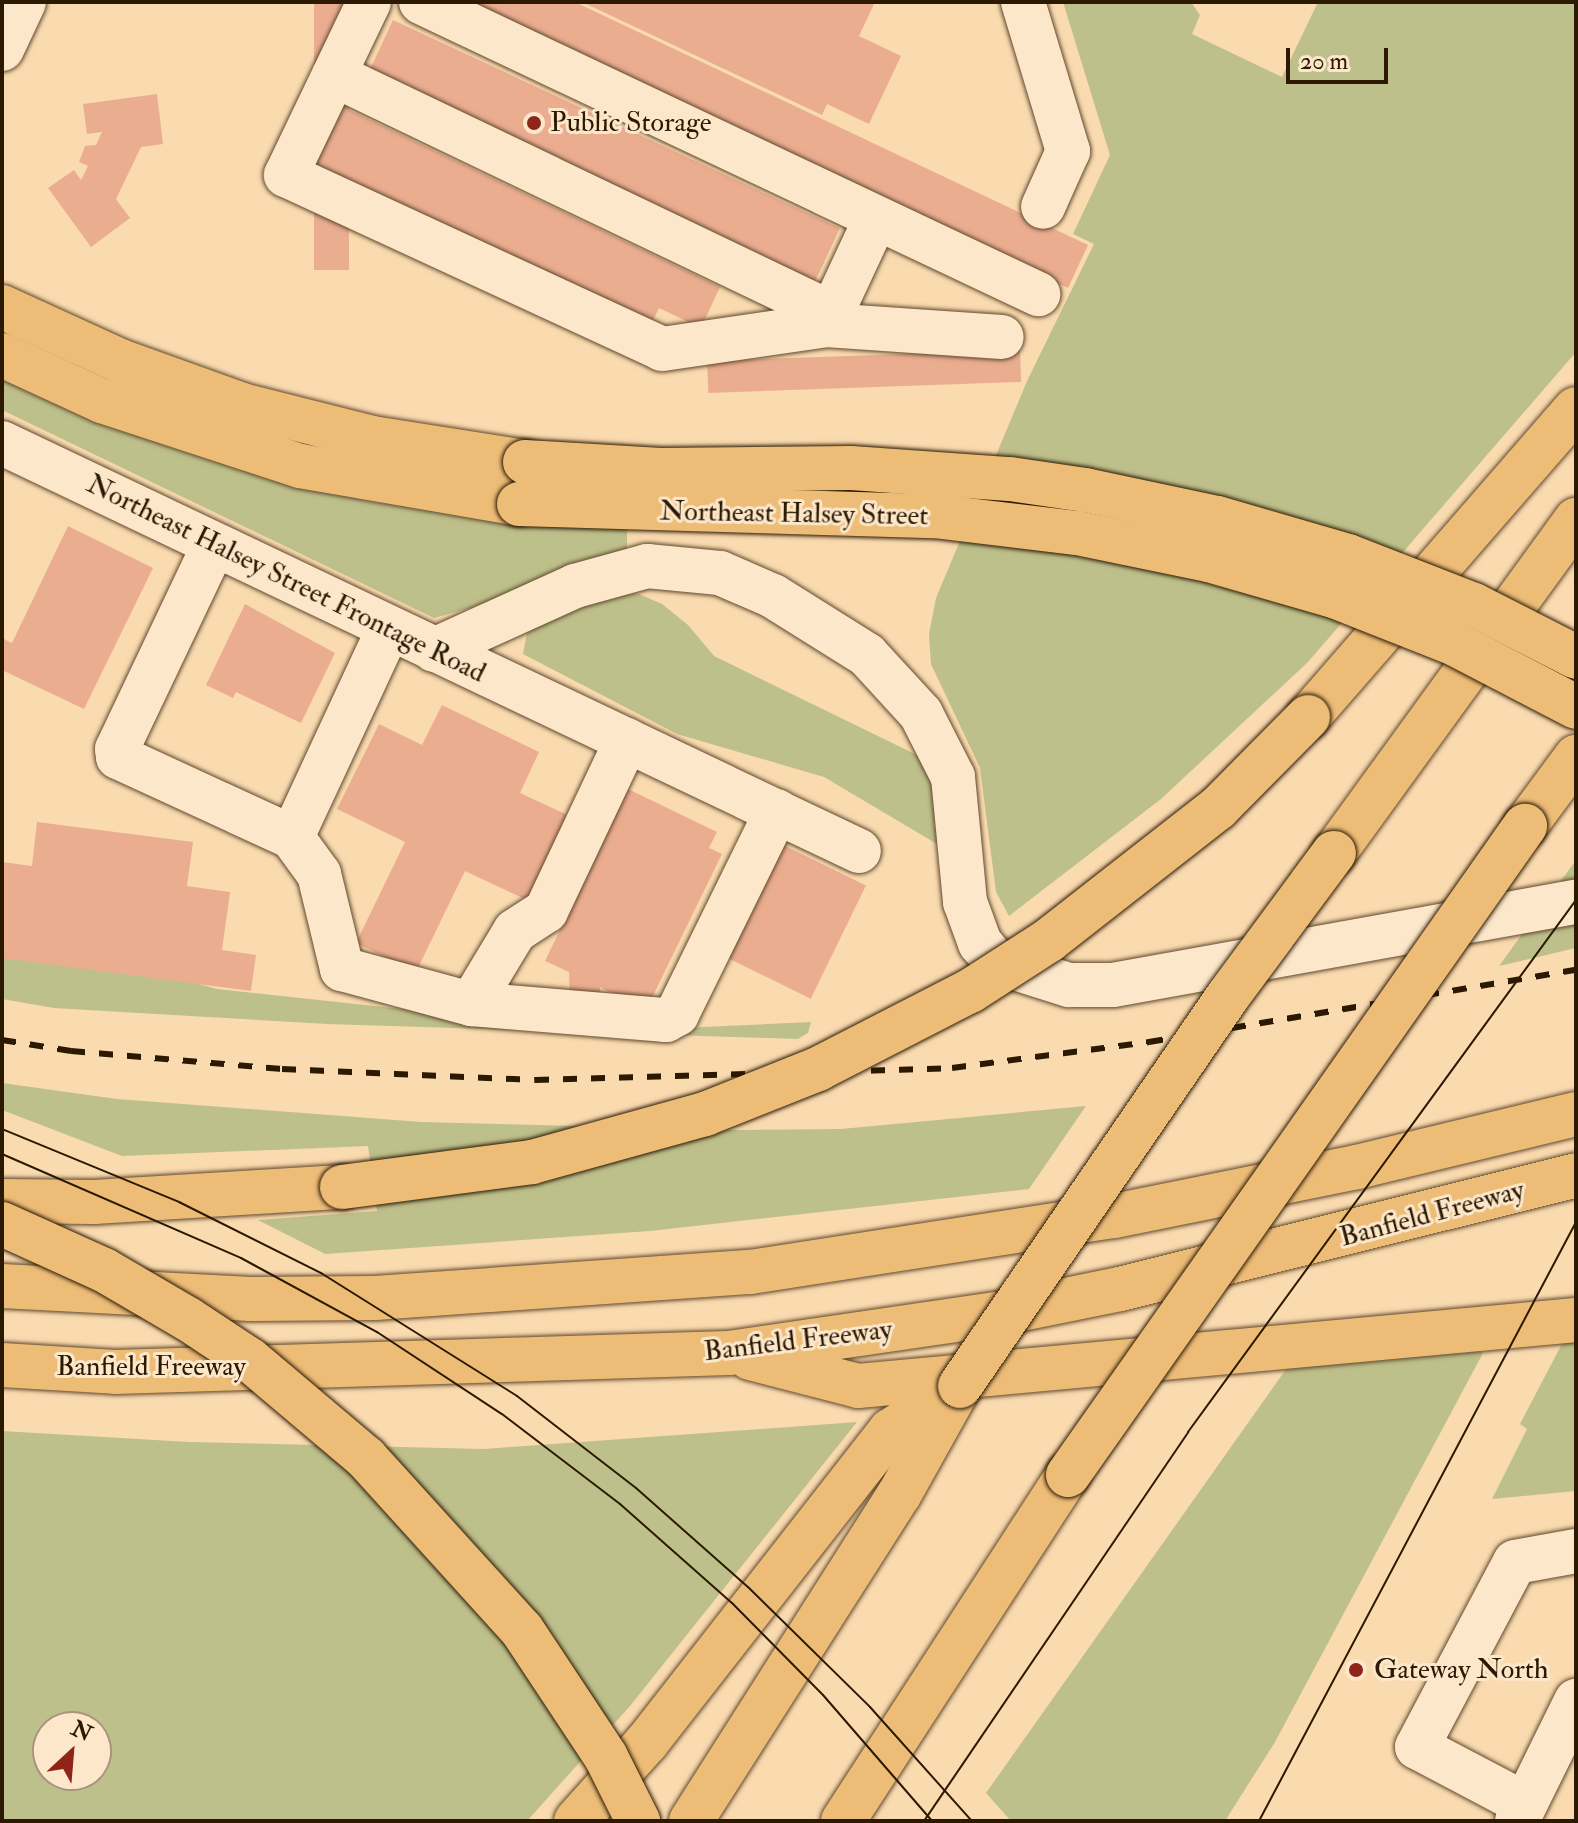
<!DOCTYPE html>
<style>
body{margin:0}
#map{position:relative;width:1578px;height:1823px;overflow:hidden;background:#fadaaf;font-family:"IM FELL Double Pica",serif}
div>[style]{position:absolute}
[style*='--x']{left:calc(var(--x)*1px);top:calc(var(--y)*1px);width:calc(var(--w)*1px);rotate:calc(var(--a)*1deg)}
.green>*{inset:0;background:#bec08b}
.building>*{inset:0;background:#ebad90;transform-origin:0 0}
.roads{filter:drop-shadow(0 0 2px #5f492d) drop-shadow(0 0 2px #5f492d)}
.minor>*{height:44px;margin:-22px;padding:0 22px;transform-origin:22px;border-radius:22px;background:#fce7cb}
.major>*{height:44px;margin:-22px;padding:0 22px;transform-origin:22px;border-radius:22px;background:#edbd78}
.highway>*{height:44px;margin:-22px;padding:0 22px;transform-origin:22px;border-radius:22px;background:#edbd78}
.tram>*{height:2px;margin:-1px;padding:0 1px;transform-origin:1px;border-radius:1px;background:#2b1902}
.rail>*{height:6px;margin-top:-3px;transform-origin:0;background:repeating-linear-gradient(90deg,#2b1902 0 14px,transparent 0 28px)}
.bridges{filter:drop-shadow(0 0 2px #2b1902) drop-shadow(0 0 2px #2b1902)}
.major-bridge>*{height:44px;margin:-22px;padding:0 22px;transform-origin:22px;border-radius:22px;background:#edbd78}
.highway-bridge>*{height:44px;margin:-22px;padding:0 22px;transform-origin:22px;border-radius:22px;background:#edbd78}
.dots>*{width:22px;height:22px;translate:-50% -50%;box-sizing:border-box;border:4px solid #fce7cb;border-radius:50%}
span{translate:-50% -50%;white-space:nowrap;text-align:center;line-height:1.15;-webkit-text-stroke:6px #fce7cb;paint-order:stroke}
.poi-label{font-size:28px;color:#2b1902}
.left{translate:0 -50%;text-align:left}
.street-label{font-size:28px;color:#2b1902}
.frame{position:absolute;inset:0;border:4px solid #2b1902;pointer-events:none}
.north{position:absolute;left:32px;top:1711px;width:80px;height:80px;box-sizing:border-box;background:#fce7cb;border:2px solid #a8957b;border-radius:50%;rotate:26deg;font-size:22px;font-weight:700;line-height:32px;text-align:center;color:#2b1902}
.north::after{content:'';display:block;margin:auto;width:28px;height:36px;background:#8f2418;clip-path:polygon(50% 0,100% 100%,50% 72%,0 100%)}
.scale{position:absolute;left:1286px;top:48px;width:102px;height:36px;box-sizing:border-box;border:4px solid #2b1902;border-top:0;padding-left:10px;font-size:24px;line-height:28px;white-space:nowrap;color:#2b1902;-webkit-text-stroke:6px #fce7cb;paint-order:stroke}
</style>
<div id="map">
<div class="green">
<i style="clip-path:polygon(1063px 2px,1191px 2px,1200px 15px,1192px 34px,1282px 77px,1318px 2px,1576px 2px,1576px 352px,1308px 662px,1161px 799px,1009px 916px,996px 892px,980px 768px,931px 664px,929px 634px,936px 598px,1028px 379px,1094px 244px,1073px 234px,1110px 155px)"></i>
<i style="clip-path:polygon(2px 373px,270px 476px,367px 501px,450px 513px,627px 526px,627px 550px,542px 588px,434px 618px,2px 410px)"></i>
<i style="clip-path:polygon(610px 594px,639px 594px,662px 604px,688px 625px,714px 656px,921px 757px,932px 771px,942px 847px,824px 777px,677px 734px,523px 654px,527px 633px,574px 604px)"></i>
<i style="clip-path:polygon(1576px 860px,1576px 948px,1499px 966px)"></i>
<i style="clip-path:polygon(2px 956px,162px 974px,217px 989px,541px 1024px,661px 1029px,811px 1022px,808px 1033px,798px 1039px,327px 1024px,54px 1008px,2px 999px)"></i>
<i style="clip-path:polygon(2px 1083px,117px 1099px,421px 1122px,733px 1130px,841px 1129px,1086px 1106px,1029px 1189px,650px 1231px,325px 1254px,258px 1220px,377px 1211px,368px 1146px,122px 1156px,2px 1110px)"></i>
<i style="clip-path:polygon(1576px 1337px,1576px 1491px,1492px 1499px,1527px 1429px,1520px 1424px,1565px 1338px)"></i>
<i style="clip-path:polygon(1473px 1349px,1483px 1353px,1275px 1742px,1225px 1821px,1011px 1821px,986px 1793px,1289px 1365px)"></i>
<i style="clip-path:polygon(evenodd,857px 1422px,630px 1706px,527px 1821px,2px 1821px,2px 1431px,189px 1442px,484px 1449px,857px 1422px,48px 1727px,96px 1727px,96px 1775px,48px 1775px,48px 1727px)"></i>
</div>
<div class="building">
<i style="left:314px;top:2px;width:35px;height:268px"></i>
<i style="clip-path:polygon(463px 2px,575px 2px,1088px 245px,1068px 288px)"></i>
<i style="clip-path:polygon(582px 2px,875px 2px,859px 36px,901px 56px,869px 124px,827px 104px,822px 115px)"></i>
<i style="left:393px;top:20px;width:493px;height:60px;rotate:25deg"></i>
<i style="clip-path:polygon(157px 94px,163px 144px,141px 147px,116px 199px,130px 218px,91px 247px,48px 188px,74px 170px,81px 180px,88px 166px,79px 162px,85px 146px,96px 145px,102px 132px,87px 134px,83px 104px)"></i>
<i style="clip-path:polygon(343px 107px,720px 287px,701px 328px,659px 308px,649px 329px,313px 168px)"></i>
<i style="left:1020px;top:350px;width:32px;height:313px;rotate:88deg"></i>
<i style="clip-path:polygon(68px 526px,153px 568px,84px 709px,2px 670px,2px 638px,12px 643px)"></i>
<i style="clip-path:polygon(245px 604px,335px 653px,301px 723px,236px 692px,233px 698px,206px 685px)"></i>
<i style="clip-path:polygon(442px 705px,539px 752px,520px 793px,572px 817px,531px 902px,465px 871px,416px 972px,356px 943px,405px 842px,337px 809px,379px 724px,422px 745px)"></i>
<i style="clip-path:polygon(628px 789px,717px 832px,709px 848px,722px 854px,646px 1010px,600px 987px,600px 1002px,570px 1002px,569px 972px,545px 961px)"></i>
<i style="clip-path:polygon(37px 822px,193px 842px,187px 886px,230px 892px,222px 950px,256px 955px,251px 991px,2px 958px,2px 862px,32px 866px)"></i>
<i style="left:777px;top:842px;width:99px;height:126px;rotate:26deg"></i>
</div>
<div class="roads">
<div class="minor">
<i style="--x:369;--y:2;--w:192;--a:115.6"></i>
<i style="--x:286;--y:175;--w:414;--a:24.8"></i>
<i style="--x:662;--y:349;--w:166;--a:-8.3"></i>
<i style="--x:421;--y:2;--w:683;--a:25.33"></i>
<i style="--x:1023;--y:2;--w:156;--a:73.2"></i>
<i style="--x:1068;--y:151;--w:61;--a:114.1"></i>
<i style="--x:2;--y:49;--w:52;--a:-64.9"></i>
<i style="--x:334;--y:75;--w:551;--a:25.59"></i>
<i style="--x:876;--y:218;--w:118;--a:115"></i>
<i style="--x:826;--y:325;--w:176;--a:3.9"></i>
<i style="--x:2;--y:443;--w:949;--a:25.46"></i>
<i style="--x:214;--y:545;--w:226;--a:115.4"></i>
<i style="--x:117;--y:749;--w:8;--a:83"></i>
<i style="--x:118;--y:757;--w:192;--a:24.7"></i>
<i style="--x:292;--y:837;--w:230;--a:-65.1"></i>
<i style="--x:434;--y:650;--w:155;--a:-24.4"></i>
<i style="--x:575;--y:586;--w:75;--a:-15.5"></i>
<i style="--x:647;--y:566;--w:73;--a:5.5"></i>
<i style="--x:720;--y:573;--w:58;--a:23.5"></i>
<i style="--x:773;--y:596;--w:111;--a:32.1"></i>
<i style="--x:867;--y:655;--w:80;--a:47.5"></i>
<i style="--x:921;--y:714;--w:71;--a:63.1"></i>
<i style="--x:953;--y:777;--w:126;--a:84.5"></i>
<i style="--x:965;--y:902;--w:44;--a:69.9"></i>
<i style="--x:980;--y:943;--w:25;--a:50"></i>
<i style="--x:996;--y:962;--w:77;--a:17.5"></i>
<i style="--x:1069;--y:985;--w:44;--a:0"></i>
<i style="--x:1113;--y:985;--w:470;--a:-10.2"></i>
<i style="--x:292;--y:837;--w:46;--a:53.9"></i>
<i style="--x:319;--y:874;--w:98;--a:76.4"></i>
<i style="--x:342;--y:969;--w:134;--a:15.2"></i>
<i style="--x:471;--y:1004;--w:85;--a:-58.9"></i>
<i style="--x:515;--y:931;--w:37;--a:-33"></i>
<i style="--x:546;--y:911;--w:189;--a:-64.7"></i>
<i style="--x:471;--y:1004;--w:196;--a:4.7"></i>
<i style="--x:666;--y:1020;--w:13;--a:-29"></i>
<i style="--x:677;--y:1014;--w:226;--a:-63.8"></i>
<i style="--x:1525;--y:1804;--w:122;--a:-152.2"></i>
<i style="--x:1417;--y:1747;--w:209;--a:-62.1"></i>
<i style="--x:1515;--y:1562;--w:62;--a:-10.2"></i>
<i style="--x:1517;--y:1821;--w:134;--a:-63.8"></i>
</div>
<div class="major">
<i style="--x:2;--y:307;--w:130;--a:24.6"></i>
<i style="--x:120;--y:361;--w:130;--a:19.8"></i>
<i style="--x:242;--y:405;--w:134;--a:14.2"></i>
<i style="--x:372;--y:438;--w:155;--a:8.9"></i>
<i style="--x:2;--y:355;--w:110;--a:24.7"></i>
<i style="--x:102;--y:401;--w:208;--a:18.2"></i>
<i style="--x:300;--y:466;--w:222;--a:9.8"></i>
</div>
<div class="highway">
<i style="--x:1308;--y:717;--w:408;--a:-49"></i>
<i style="--x:1525;--y:826;--w:86;--a:-53.5"></i>
<i style="--x:1334;--y:853;--w:412;--a:-54"></i>
<i style="--x:2;--y:1201;--w:92;--a:0.6"></i>
<i style="--x:94;--y:1202;--w:248;--a:-3.5"></i>
<i style="--x:2;--y:1286;--w:249;--a:3"></i>
<i style="--x:251;--y:1299;--w:124;--a:-0.5"></i>
<i style="--x:375;--y:1298;--w:377;--a:-4"></i>
<i style="--x:751;--y:1272;--w:367;--a:-8.8"></i>
<i style="--x:1114;--y:1216;--w:248;--a:-11.4"></i>
<i style="--x:1357;--y:1167;--w:225;--a:-13.6"></i>
<i style="--x:750;--y:1358;--w:112;--a:14.5"></i>
<i style="--x:858;--y:1386;--w:721;--a:-5.25"></i>
<i style="--x:2;--y:1365;--w:113;--a:3.5"></i>
<i style="--x:115;--y:1372;--w:614;--a:-1.77"></i>
<i style="--x:729;--y:1353;--w:271;--a:-8.3"></i>
<i style="--x:997;--y:1314;--w:126;--a:-11.5"></i>
<i style="--x:1120;--y:1289;--w:470;--a:-14"></i>
<i style="--x:576;--y:1821;--w:106;--a:-48.1"></i>
<i style="--x:647;--y:1742;--w:395;--a:-52"></i>
<i style="--x:890;--y:1431;--w:83;--a:-32.7"></i>
<i style="--x:691;--y:1821;--w:387;--a:-57.5"></i>
<i style="--x:899;--y:1495;--w:119;--a:-60.9"></i>
<i style="--x:843;--y:1821;--w:413;--a:-57"></i>
</div>
</div>
<div class="tram">
<i style="--x:2;--y:1129;--w:191;--a:22.4"></i>
<i style="--x:179;--y:1202;--w:159;--a:26.6"></i>
<i style="--x:321;--y:1273;--w:231;--a:32.1"></i>
<i style="--x:517;--y:1396;--w:150;--a:37.7"></i>
<i style="--x:636;--y:1488;--w:149;--a:41.5"></i>
<i style="--x:748;--y:1587;--w:171;--a:44.5"></i>
<i style="--x:870;--y:1707;--w:153;--a:48.2"></i>
<i style="--x:2;--y:1154;--w:261;--a:23.5"></i>
<i style="--x:241;--y:1258;--w:155;--a:28.6"></i>
<i style="--x:377;--y:1332;--w:149;--a:33.3"></i>
<i style="--x:502;--y:1414;--w:148;--a:37.3"></i>
<i style="--x:620;--y:1504;--w:149;--a:41.5"></i>
<i style="--x:732;--y:1603;--w:129;--a:45.3"></i>
<i style="--x:823;--y:1695;--w:167;--a:49.1"></i>
<i style="--x:924;--y:1821;--w:470;--a:-55.8"></i>
<i style="--x:1188;--y:1432;--w:658;--a:-53.9"></i>
<i style="--x:1259;--y:1821;--w:678;--a:-62.11"></i>
</div>
<div class="rail">
<i style="--x:2;--y:1040;--w:70;--a:9.1"></i>
<i style="--x:71;--y:1051;--w:212;--a:4.9"></i>
<i style="--x:282;--y:1069;--w:253;--a:2.5"></i>
<i style="--x:535;--y:1080;--w:417;--a:-1.6"></i>
<i style="--x:952;--y:1068;--w:199;--a:-7.5"></i>
<i style="--x:1149;--y:1042;--w:433;--a:-9.6"></i>
</div>
<div class="bridges">
<div class="major-bridge">
<i style="--x:525;--y:462;--w:136;--a:3.4"></i>
<i style="--x:661;--y:470;--w:190;--a:-0.6"></i>
<i style="--x:851;--y:468;--w:159;--a:4"></i>
<i style="--x:1010;--y:479;--w:76;--a:8.3"></i>
<i style="--x:1085;--y:490;--w:135;--a:12"></i>
<i style="--x:1217;--y:518;--w:136;--a:16.2"></i>
<i style="--x:1348;--y:556;--w:135;--a:21.3"></i>
<i style="--x:1474;--y:605;--w:114;--a:27"></i>
<i style="--x:519;--y:504;--w:415;--a:1.7"></i>
<i style="--x:934;--y:516;--w:144;--a:6.8"></i>
<i style="--x:1077;--y:533;--w:135;--a:11.6"></i>
<i style="--x:1209;--y:560;--w:130;--a:16.1"></i>
<i style="--x:1334;--y:596;--w:130;--a:21.6"></i>
<i style="--x:1455;--y:644;--w:136;--a:27.5"></i>
</div>
<div class="highway-bridge">
<i style="--x:342;--y:1187;--w:192;--a:-7.5"></i>
<i style="--x:532;--y:1162;--w:180;--a:-15.5"></i>
<i style="--x:705;--y:1114;--w:122;--a:-21.7"></i>
<i style="--x:818;--y:1069;--w:171;--a:-27.2"></i>
<i style="--x:970;--y:991;--w:94;--a:-32.8"></i>
<i style="--x:1049;--y:940;--w:214;--a:-38"></i>
<i style="--x:1218;--y:808;--w:128;--a:-45.3"></i>
<i style="--x:2;--y:1224;--w:112;--a:24.3"></i>
<i style="--x:104;--y:1270;--w:97;--a:30.3"></i>
<i style="--x:188;--y:1319;--w:74;--a:33.5"></i>
<i style="--x:250;--y:1360;--w:152;--a:40.2"></i>
<i style="--x:366;--y:1458;--w:232;--a:47.8"></i>
<i style="--x:522;--y:1630;--w:152;--a:56.5"></i>
<i style="--x:606;--y:1757;--w:72;--a:63.4"></i>
<i style="--x:960;--y:1386;--w:473;--a:-55.5"></i>
<i style="--x:1228;--y:996;--w:178;--a:-53.5"></i>
<i style="--x:1068;--y:1475;--w:794;--a:-54.85"></i>
</div>
</div>
<div class="dots">
<i style="left:534px;top:123px;background:#8f2418"></i>
<i style="left:1356px;top:1670px;background:#8f2418"></i>
</div>
<div class="poi-label">
<span class="left" style="left:550px;top:123px">Public Storage</span>
<span class="left" style="left:1374px;top:1670px">Gateway North</span>
</div>
<div class="street-label">
<span style="left:794px;top:514px;rotate:1deg">Northeast Halsey Street</span>
<span style="left:286px;top:579px;rotate:26deg">Northeast Halsey Street Frontage Road</span>
<span style="left:1432px;top:1214px;rotate:-15deg">Banfield Freeway</span>
<span style="left:798px;top:1341px;rotate:-7deg">Banfield Freeway</span>
<span style="left:151px;top:1367px">Banfield Freeway</span>
</div>
<div class="frame"></div>
<div class="north">N</div>
<div class="scale">20 m</div>
</div>
